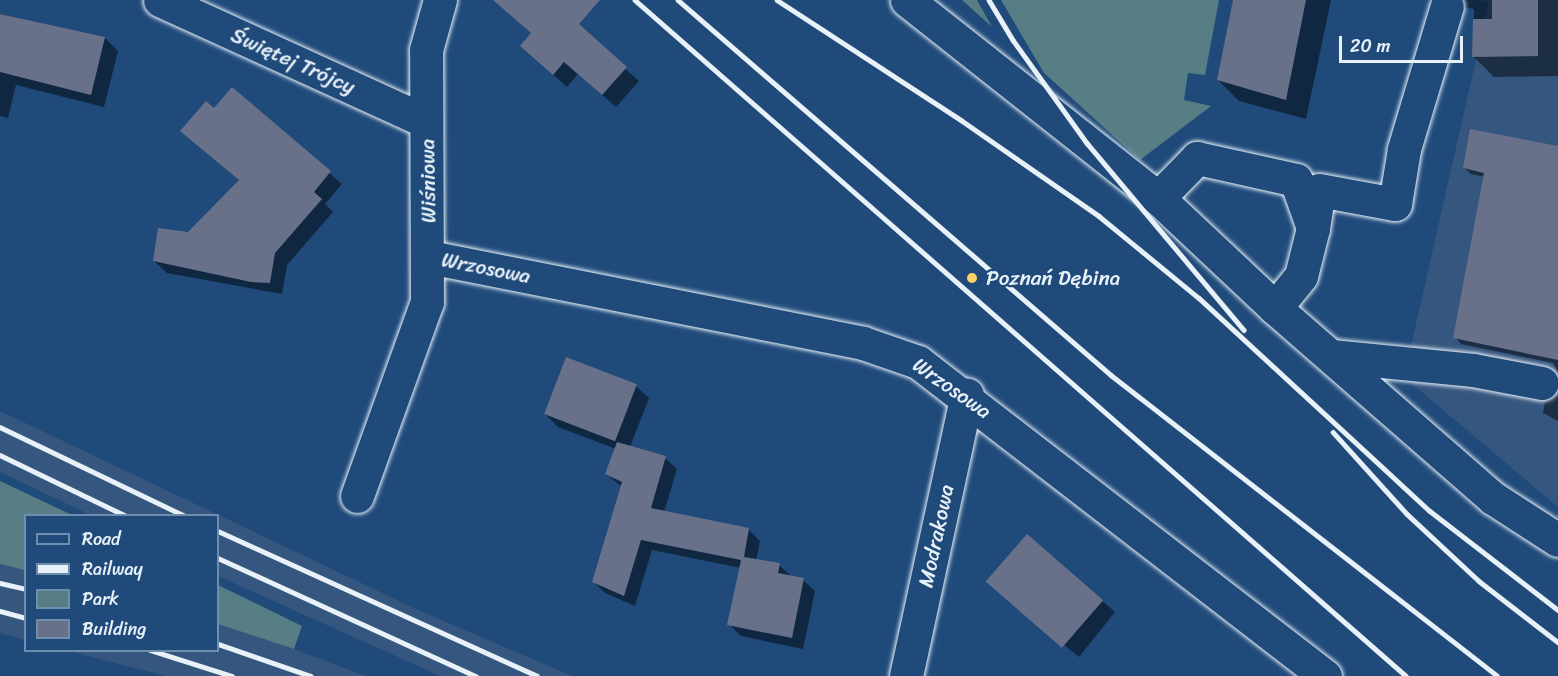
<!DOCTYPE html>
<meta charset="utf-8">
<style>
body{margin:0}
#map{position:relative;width:1558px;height:676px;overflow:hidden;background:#1f4a7a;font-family:Sriracha,sans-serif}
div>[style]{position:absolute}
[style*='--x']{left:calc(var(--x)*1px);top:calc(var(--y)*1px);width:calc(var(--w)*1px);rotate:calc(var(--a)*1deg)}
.built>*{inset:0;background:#35567f}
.green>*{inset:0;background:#577e84}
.shadow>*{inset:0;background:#0007}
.building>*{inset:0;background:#69718a;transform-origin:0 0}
.roads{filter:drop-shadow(0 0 2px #e8f1f8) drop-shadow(0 0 2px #e8f1f8)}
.minor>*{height:33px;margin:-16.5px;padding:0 16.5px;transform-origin:16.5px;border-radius:16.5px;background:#1f4a7a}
.rail>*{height:4.5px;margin:-2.25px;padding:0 2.25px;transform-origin:2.25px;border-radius:2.25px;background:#e8f1f8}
.dots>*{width:16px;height:16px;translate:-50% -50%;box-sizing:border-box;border:3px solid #1f4a7a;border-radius:50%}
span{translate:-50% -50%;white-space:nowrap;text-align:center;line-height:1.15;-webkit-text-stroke:4.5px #1f4a7a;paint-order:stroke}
.street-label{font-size:21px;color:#e8f1f8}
.poi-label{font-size:21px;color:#e8f1f8}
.left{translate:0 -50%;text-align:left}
.legend{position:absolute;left:24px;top:514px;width:195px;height:138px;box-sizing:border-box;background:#1f4a7a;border:2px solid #6f8dac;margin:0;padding:8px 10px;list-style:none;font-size:18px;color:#e8f1f8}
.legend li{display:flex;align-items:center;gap:12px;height:30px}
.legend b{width:30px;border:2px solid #6f8dac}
.scale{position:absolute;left:1339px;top:36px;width:124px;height:27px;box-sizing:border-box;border:3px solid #e8f1f8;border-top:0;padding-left:8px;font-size:18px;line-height:21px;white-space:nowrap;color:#e8f1f8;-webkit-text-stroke:4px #1f4a7a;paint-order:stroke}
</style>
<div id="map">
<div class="built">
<i style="clip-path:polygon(1480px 0,1558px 0,1558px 507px,1404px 377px,1489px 2px)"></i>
<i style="clip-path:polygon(0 411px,416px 609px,572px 676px,440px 676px,218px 576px,218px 516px,90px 515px,0 472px)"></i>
<i style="clip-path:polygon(0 562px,25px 568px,25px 640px,0 633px)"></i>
<i style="clip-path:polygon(218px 624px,294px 649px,365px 676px,165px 676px,69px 651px,218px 650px)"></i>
</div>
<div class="green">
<i style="clip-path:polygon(962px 0,977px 0,992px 27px)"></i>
<i style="clip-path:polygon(1001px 0,1219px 0,1205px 75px,1188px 73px,1184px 100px,1211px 106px,1140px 160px,1044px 73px)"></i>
<i style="clip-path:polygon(0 481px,72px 515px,26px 516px,25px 570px,0 564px)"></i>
<i style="clip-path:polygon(218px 585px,302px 626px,294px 649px,218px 624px)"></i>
</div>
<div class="shadow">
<i style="clip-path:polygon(495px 0,548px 0,639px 81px,616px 107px,578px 74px,567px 87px,535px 59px,532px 34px)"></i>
<i style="clip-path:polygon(1235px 0,1331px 0,1306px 119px,1239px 101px,1218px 80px)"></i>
<i style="clip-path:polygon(1428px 0,1558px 0,1558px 76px,1494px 77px,1473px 56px,1474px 9px)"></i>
<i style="clip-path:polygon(0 14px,105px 38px,118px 51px,104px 107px,16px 85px,8px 118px,0 116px)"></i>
<i style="clip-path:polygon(232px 89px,342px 184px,325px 204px,333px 212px,287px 265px,282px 294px,167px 273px,154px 261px,188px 234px,240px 181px,182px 131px,214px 110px)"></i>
<i style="clip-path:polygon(1558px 147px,1558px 373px,1553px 363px,1461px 344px,1455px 337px,1485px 177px,1471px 174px,1464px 168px)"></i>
<i style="clip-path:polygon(636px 386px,649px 398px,630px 447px,665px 458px,677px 469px,664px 512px,749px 530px,760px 541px,756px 561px,779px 565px,791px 576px,803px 580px,815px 591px,803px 649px,741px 636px,729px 624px,741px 568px,652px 550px,635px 606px,605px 593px,594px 582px,622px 487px,606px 474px,616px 449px,558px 427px,545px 414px)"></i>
<i style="clip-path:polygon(1558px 395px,1558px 421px,1543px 413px,1545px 402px)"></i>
<i style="clip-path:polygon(1027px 536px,1115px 612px,1079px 657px,1001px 594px)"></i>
</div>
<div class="building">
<i style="clip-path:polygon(493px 0,600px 0,579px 24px,627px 67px,602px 95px,564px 62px,553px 75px,520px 46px,531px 33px)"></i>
<i style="clip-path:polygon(1233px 0,1306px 0,1286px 100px,1217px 80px)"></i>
<i style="clip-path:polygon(1492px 0,1538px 0,1538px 56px,1472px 57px,1473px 19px,1492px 19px)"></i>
<i style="clip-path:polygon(0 14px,105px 37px,91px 95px,0 72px)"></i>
<i style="clip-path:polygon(232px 87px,331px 171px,314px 192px,322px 199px,275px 253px,270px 283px,251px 282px,153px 261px,158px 228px,188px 232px,239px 180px,180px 131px,206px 101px,214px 108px)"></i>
<i style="clip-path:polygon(1470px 129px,1558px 146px,1558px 360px,1453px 338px,1484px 173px,1463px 168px)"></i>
<i style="left:566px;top:357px;width:76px;height:61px;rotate:21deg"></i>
<i style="clip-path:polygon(617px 442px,666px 456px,651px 508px,749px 528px,744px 557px,780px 563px,778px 573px,804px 578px,792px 638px,727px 625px,741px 560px,641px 540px,624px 596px,592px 582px,622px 482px,605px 474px)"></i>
<i style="left:1027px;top:534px;width:101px;height:63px;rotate:41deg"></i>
</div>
<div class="roads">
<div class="minor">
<i style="--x:160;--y:0;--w:292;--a:24.5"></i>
<i style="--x:907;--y:0;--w:320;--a:38.3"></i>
<i style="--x:1158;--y:198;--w:161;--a:43.2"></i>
<i style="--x:1275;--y:308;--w:289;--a:41.1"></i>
<i style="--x:1493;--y:498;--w:77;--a:32.9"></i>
<i style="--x:1158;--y:198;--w:56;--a:-45.7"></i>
<i style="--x:1197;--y:158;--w:101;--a:12.5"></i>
<i style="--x:1296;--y:180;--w:51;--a:70.5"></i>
<i style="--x:1313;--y:228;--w:49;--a:104"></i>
<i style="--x:1301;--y:276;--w:41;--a:129.1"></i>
<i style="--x:1313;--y:228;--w:38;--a:-81"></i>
<i style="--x:1319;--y:190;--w:77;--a:10.4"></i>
<i style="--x:1395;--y:204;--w:56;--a:-80.7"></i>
<i style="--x:1404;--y:149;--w:149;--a:-73.3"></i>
<i style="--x:429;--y:257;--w:442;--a:11.2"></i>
<i style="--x:863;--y:343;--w:58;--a:19.1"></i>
<i style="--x:918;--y:362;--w:514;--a:37.65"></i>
<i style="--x:1331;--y:356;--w:143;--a:5.6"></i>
<i style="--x:1473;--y:370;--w:70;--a:10.7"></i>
<i style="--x:357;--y:496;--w:206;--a:-70.2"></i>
<i style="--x:427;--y:302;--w:252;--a:-90.2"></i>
<i style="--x:426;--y:50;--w:52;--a:-74.4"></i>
<i style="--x:906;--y:676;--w:288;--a:-77.8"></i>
</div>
</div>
<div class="rail">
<i style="--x:635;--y:0;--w:1025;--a:41.24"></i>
<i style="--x:678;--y:0;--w:573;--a:40.89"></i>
<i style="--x:1111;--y:375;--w:489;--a:37.9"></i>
<i style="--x:777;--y:0;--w:220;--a:33.1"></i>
<i style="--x:961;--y:120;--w:168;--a:34.8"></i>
<i style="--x:1099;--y:216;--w:129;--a:39.4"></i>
<i style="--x:1199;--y:298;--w:314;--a:42.7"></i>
<i style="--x:1430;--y:511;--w:162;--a:37.7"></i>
<i style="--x:989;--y:0;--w:47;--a:59"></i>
<i style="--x:1013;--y:40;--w:127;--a:54.3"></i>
<i style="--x:1087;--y:143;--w:244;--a:50"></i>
<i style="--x:0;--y:427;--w:205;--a:25.7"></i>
<i style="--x:1333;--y:432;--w:110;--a:47.9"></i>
<i style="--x:1407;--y:514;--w:98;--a:42.9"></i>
<i style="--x:1479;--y:581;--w:100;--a:37.7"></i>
<i style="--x:0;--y:455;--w:140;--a:25.8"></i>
<i style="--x:218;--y:531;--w:350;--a:24.4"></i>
<i style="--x:218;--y:558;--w:284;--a:24.6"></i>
<i style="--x:0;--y:583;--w:27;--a:13"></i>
<i style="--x:0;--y:611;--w:27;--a:15"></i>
<i style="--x:218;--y:644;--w:98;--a:19"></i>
<i style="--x:150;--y:650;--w:86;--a:17.6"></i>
</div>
<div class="dots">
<i style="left:972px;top:278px;background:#ffd166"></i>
</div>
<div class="street-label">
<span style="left:293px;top:61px;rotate:24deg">Świętej Trójcy</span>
<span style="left:428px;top:181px;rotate:-91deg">Wiśniowa</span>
<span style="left:486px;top:268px;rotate:11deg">Wrzosowa</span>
<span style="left:952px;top:388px;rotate:35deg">Wrzosowa</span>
<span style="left:936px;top:536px;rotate:-78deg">Modrakowa</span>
</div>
<div class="poi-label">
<span class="left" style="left:986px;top:278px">Poznań Dębina</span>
</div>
<ul class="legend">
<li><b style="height:8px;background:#1f4a7a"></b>Road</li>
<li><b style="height:8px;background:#e8f1f8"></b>Railway</li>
<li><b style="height:16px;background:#577e84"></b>Park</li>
<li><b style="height:16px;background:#69718a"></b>Building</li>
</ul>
<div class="scale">20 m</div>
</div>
